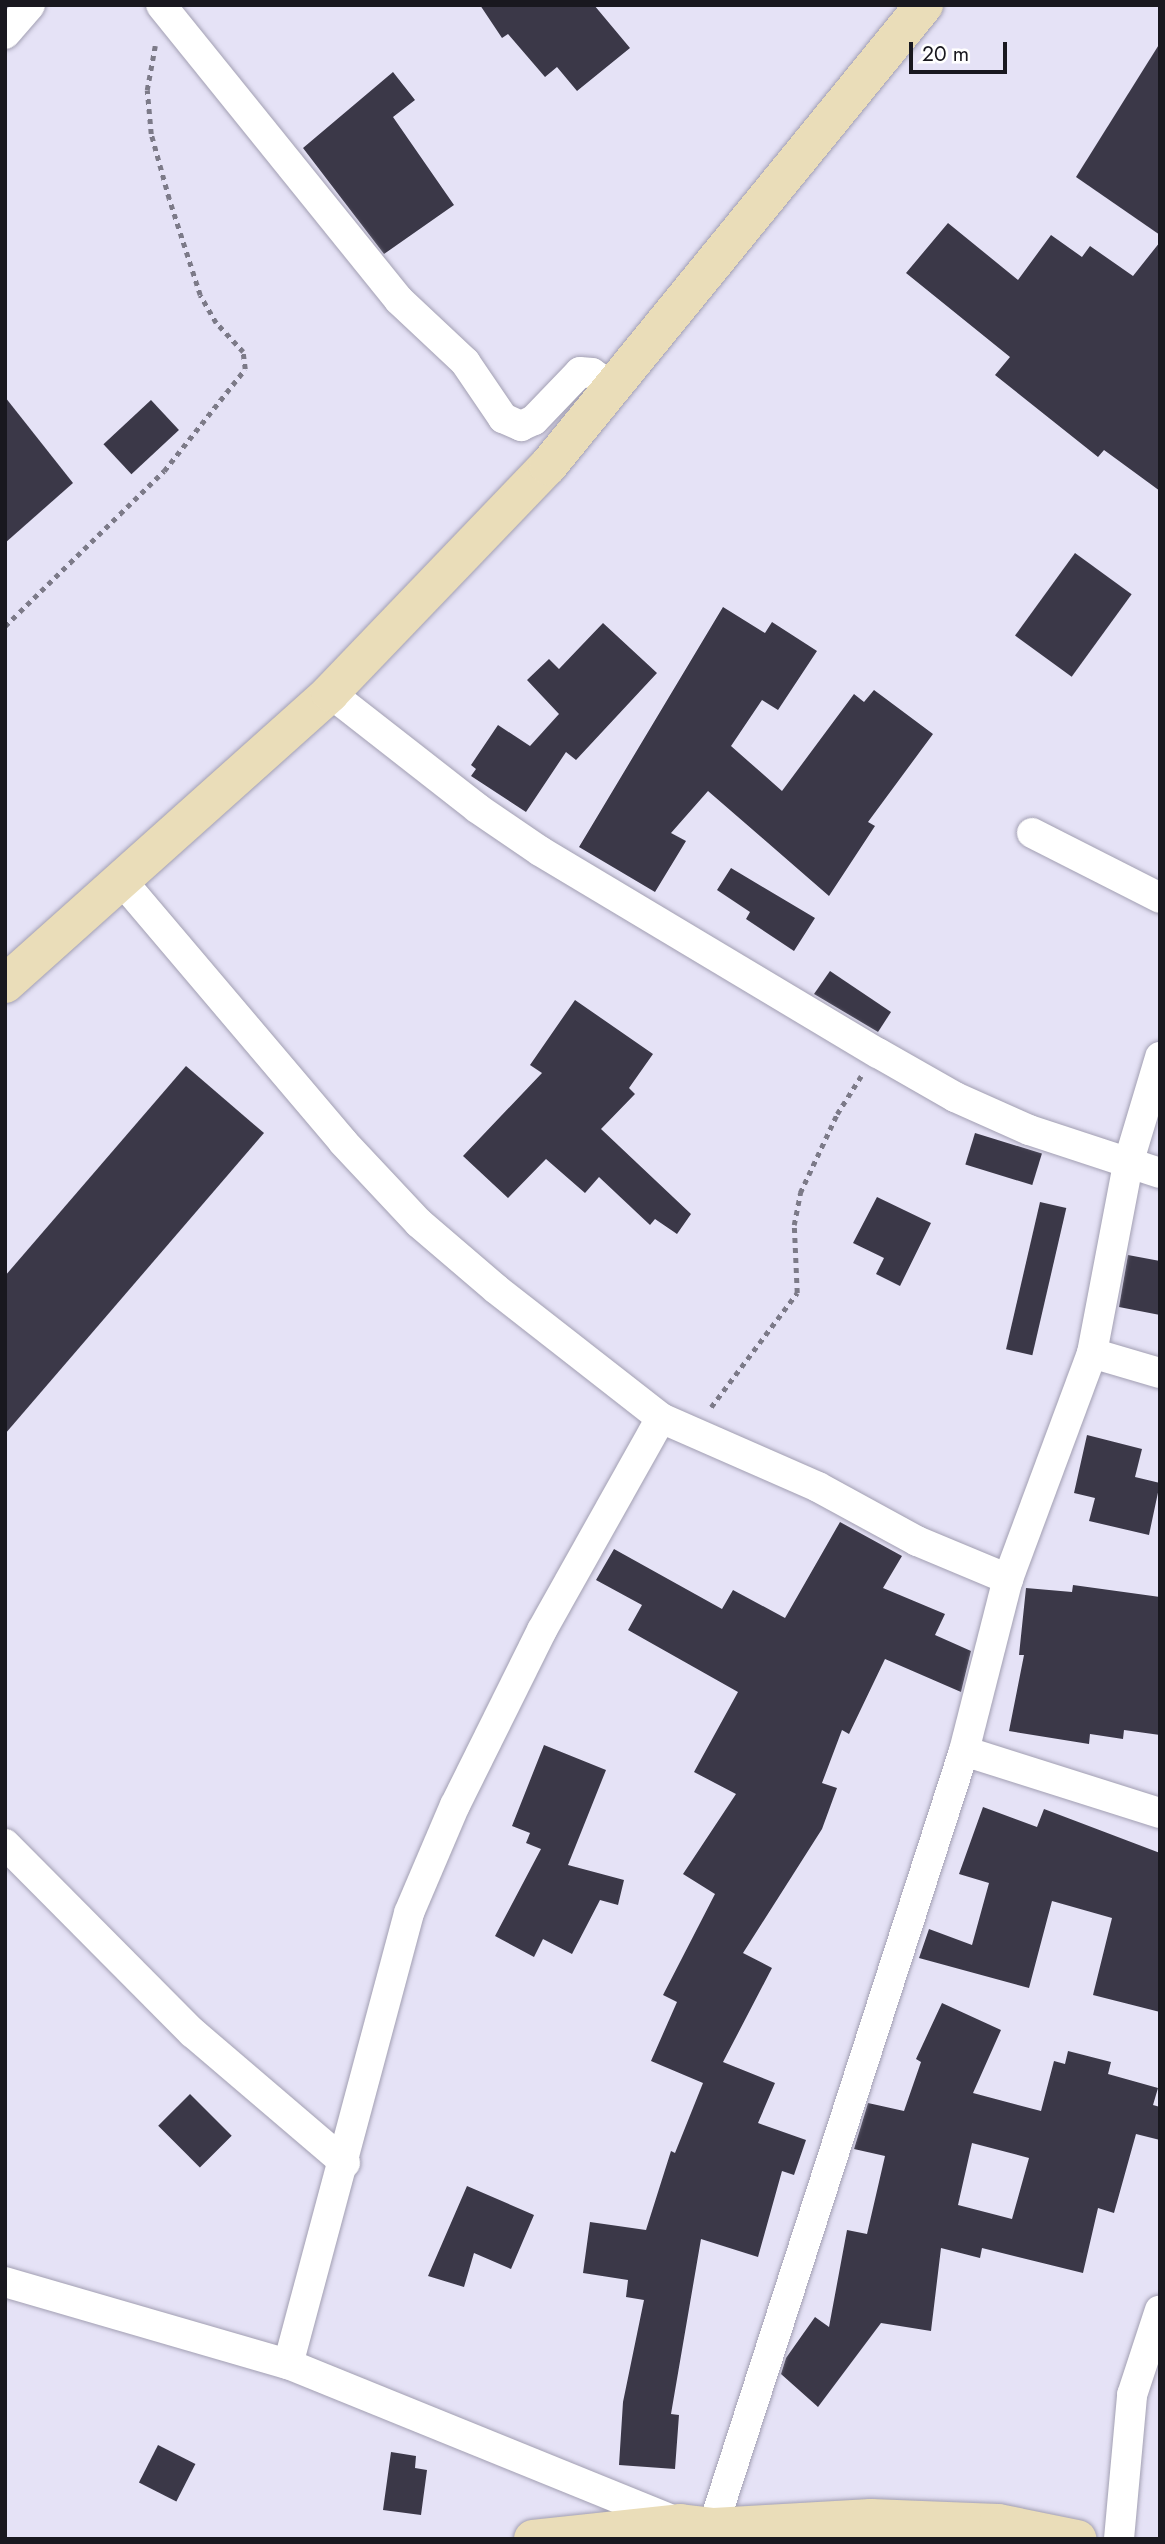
<!DOCTYPE html>
<style>
body{margin:0}
#map{position:relative;width:1165px;height:2544px;overflow:hidden;background:#e5e2f6;font-family:Jost,sans-serif}
div>[style]{position:absolute}
[style*='--x']{left:calc(var(--x)*1px);top:calc(var(--y)*1px);width:calc(var(--w)*1px);rotate:calc(var(--a)*1deg)}
.building>*{inset:0;background:#3b3848;transform-origin:0 0}
.path>*{height:4.5px;margin-top:-2.25px;transform-origin:0;background:repeating-linear-gradient(90deg,#7c7a88 0 5px,transparent 0 10px)}
.roads{filter:drop-shadow(0 0 2px #a29fb2) drop-shadow(0 0 2px #a29fb2)}
.street>*{height:30px;margin:-15px;padding:0 15px;transform-origin:15px;border-radius:15px;background:#fff}
.secondary>*{height:38px;margin:-19px;padding:0 19px;transform-origin:19px;border-radius:19px;background:#eaddb9}
span{translate:-50% -50%;white-space:nowrap;text-align:center;line-height:1.15;-webkit-text-stroke:7px #fff;paint-order:stroke}
.frame{position:absolute;inset:0;border:7px solid #19181f;pointer-events:none}
.scale{position:absolute;left:909px;top:42px;width:98px;height:32px;box-sizing:border-box;border:4px solid #19181f;border-top:0;padding-left:9px;font-size:21px;line-height:24px;white-space:nowrap;color:#19181f;-webkit-text-stroke:5px #fff;paint-order:stroke}
</style>
<div id="map">
<div class="building">
<i style="clip-path:polygon(480px 5px,594px 5px,630px 48px,577px 91px,557px 67px,545px 77px,508px 34px,502px 38px)"></i>
<i style="clip-path:polygon(1160px 43px,1160px 235px,1076px 177px)"></i>
<i style="clip-path:polygon(393px 72px,415px 100px,393px 117px,454px 205px,384px 254px,303px 148px)"></i>
<i style="clip-path:polygon(948px 223px,1018px 280px,1051px 235px,1082px 257px,1090px 246px,1133px 276px,1160px 242px,1160px 491px,1104px 450px,1098px 457px,995px 375px,1010px 357px,906px 273px)"></i>
<i style="clip-path:polygon(5px 397px,73px 483px,5px 543px)"></i>
<i style="left:151px;top:400px;width:41px;height:65px;rotate:47deg"></i>
<i style="left:1075px;top:553px;width:70px;height:102px;rotate:36deg"></i>
<i style="clip-path:polygon(723px 607px,765px 633px,772px 622px,817px 651px,778px 710px,762px 700px,731px 746px,782px 791px,854px 694px,864px 702px,874px 690px,933px 734px,868px 822px,875px 826px,829px 896px,708px 791px,671px 833px,686px 841px,655px 892px,579px 847px)"></i>
<i style="clip-path:polygon(603px 623px,657px 673px,576px 760px,566px 752px,526px 812px,471px 776px,476px 769px,471px 765px,498px 725px,530px 746px,559px 714px,527px 680px,549px 659px,559px 669px)"></i>
<i style="clip-path:polygon(731px 868px,815px 918px,794px 951px,746px 919px,750px 912px,717px 890px)"></i>
<i style="clip-path:polygon(830px 971px,891px 1012px,878px 1032px,814px 994px)"></i>
<i style="clip-path:polygon(575px 1000px,653px 1054px,629px 1088px,635px 1094px,601px 1129px,691px 1214px,677px 1234px,655px 1219px,650px 1225px,599px 1177px,585px 1193px,546px 1159px,508px 1198px,463px 1156px,542px 1073px,530px 1065px)"></i>
<i style="clip-path:polygon(186px 1066px,264px 1133px,5px 1434px,5px 1276px)"></i>
<i style="left:975px;top:1133px;width:70px;height:33px;rotate:17deg"></i>
<i style="clip-path:polygon(877px 1197px,931px 1223px,900px 1286px,876px 1274px,884px 1258px,853px 1243px)"></i>
<i style="left:1040px;top:1202px;width:27px;height:151px;rotate:13deg"></i>
<i style="clip-path:polygon(1128px 1255px,1160px 1261px,1160px 1315px,1119px 1307px)"></i>
<i style="clip-path:polygon(1087px 1435px,1142px 1449px,1135px 1477px,1160px 1483px,1149px 1535px,1089px 1521px,1095px 1498px,1074px 1493px)"></i>
<i style="clip-path:polygon(840px 1522px,902px 1556px,883px 1588px,945px 1614px,935px 1635px,971px 1651px,961px 1692px,885px 1659px,849px 1734px,842px 1730px,822px 1783px,837px 1788px,822px 1829px,743px 1953px,772px 1968px,723px 2062px,775px 2083px,758px 2123px,806px 2140px,794px 2175px,782px 2171px,758px 2257px,701px 2239px,671px 2414px,679px 2415px,675px 2469px,619px 2465px,623px 2402px,644px 2300px,626px 2297px,628px 2280px,583px 2273px,590px 2222px,646px 2230px,671px 2151px,675px 2153px,703px 2083px,651px 2061px,677px 2002px,663px 1995px,715px 1894px,683px 1874px,736px 1794px,694px 1772px,738px 1692px,628px 1630px,642px 1605px,596px 1580px,614px 1549px,722px 1609px,733px 1590px,785px 1618px)"></i>
<i style="clip-path:polygon(1073px 1585px,1160px 1597px,1160px 1735px,1124px 1730px,1123px 1739px,1090px 1734px,1089px 1744px,1009px 1731px,1024px 1655px,1019px 1655px,1026px 1588px,1072px 1592px)"></i>
<i style="clip-path:polygon(544px 1745px,606px 1770px,568px 1865px,624px 1880px,618px 1905px,600px 1900px,572px 1954px,543px 1939px,534px 1957px,495px 1936px,541px 1849px,526px 1843px,530px 1833px,512px 1826px)"></i>
<i style="clip-path:polygon(983px 1807px,1037px 1827px,1044px 1809px,1160px 1853px,1160px 2012px,1093px 1995px,1112px 1918px,1052px 1901px,1029px 1988px,919px 1958px,929px 1929px,972px 1945px,989px 1883px,959px 1874px)"></i>
<i style="clip-path:polygon(evenodd,942px 2003px,1001px 2030px,973px 2093px,1041px 2111px,1054px 2061px,1065px 2064px,1068px 2051px,1111px 2062px,1108px 2074px,1158px 2088px,1153px 2105px,1160px 2107px,1160px 2140px,1136px 2134px,1114px 2213px,1098px 2208px,1083px 2273px,982px 2248px,980px 2258px,941px 2248px,931px 2331px,881px 2323px,818px 2407px,781px 2374px,786px 2358px,815px 2317px,829px 2327px,847px 2230px,867px 2234px,885px 2156px,854px 2149px,868px 2103px,904px 2111px,921px 2062px,916px 2059px,942px 2003px,972px 2143px,1029px 2158px,1012px 2219px,958px 2205px,972px 2143px)"></i>
<i style="left:190px;top:2094px;width:59px;height:45px;rotate:45deg"></i>
<i style="clip-path:polygon(467px 2186px,534px 2215px,511px 2269px,474px 2253px,464px 2287px,428px 2276px)"></i>
<i style="left:158px;top:2445px;width:42px;height:42px;rotate:27deg"></i>
<i style="clip-path:polygon(391px 2452px,416px 2456px,415px 2468px,427px 2470px,421px 2515px,383px 2510px)"></i>
</div>
<div class="path">
<i style="--x:5;--y:626;--w:222;--a:-44.3"></i>
<i style="--x:164;--y:471;--w:130;--a:-51.5"></i>
<i style="--x:245;--y:369;--w:17;--a:-97"></i>
<i style="--x:243;--y:352;--w:40;--a:-133"></i>
<i style="--x:216;--y:323;--w:32;--a:-120"></i>
<i style="--x:200;--y:295;--w:101;--a:-107.9"></i>
<i style="--x:169;--y:199;--w:67;--a:-105.5"></i>
<i style="--x:151;--y:134;--w:44;--a:-95.2"></i>
<i style="--x:147;--y:90;--w:45;--a:-79.7"></i>
<i style="--x:711;--y:1407;--w:143;--a:-53"></i>
<i style="--x:797;--y:1293;--w:68;--a:-92.5"></i>
<i style="--x:794;--y:1225;--w:33;--a:-79"></i>
<i style="--x:800;--y:1193;--w:87;--a:-64.9"></i>
<i style="--x:837;--y:1114;--w:45;--a:-57.7"></i>
</div>
<div class="roads">
<div class="street">
<i style="--x:161;--y:5;--w:379;--a:51.1"></i>
<i style="--x:399;--y:300;--w:91;--a:43.2"></i>
<i style="--x:465;--y:362;--w:68;--a:55.8"></i>
<i style="--x:503;--y:418;--w:20;--a:24"></i>
<i style="--x:521;--y:426;--w:14;--a:-25"></i>
<i style="--x:534;--y:420;--w:66;--a:-46.2"></i>
<i style="--x:580;--y:372;--w:12;--a:5"></i>
<i style="--x:592;--y:373;--w:24;--a:35"></i>
<i style="--x:5;--y:34;--w:38;--a:-49"></i>
<i style="--x:330;--y:693;--w:187;--a:38"></i>
<i style="--x:477;--y:808;--w:76;--a:34.3"></i>
<i style="--x:540;--y:851;--w:394;--a:30.9"></i>
<i style="--x:878;--y:1053;--w:89;--a:29.7"></i>
<i style="--x:955;--y:1097;--w:81;--a:24"></i>
<i style="--x:1029;--y:1130;--w:138;--a:18.2"></i>
<i style="--x:1032;--y:833;--w:144;--a:26.9"></i>
<i style="--x:122;--y:881;--w:342;--a:49.7"></i>
<i style="--x:343;--y:1142;--w:111;--a:46.8"></i>
<i style="--x:419;--y:1223;--w:101;--a:40.6"></i>
<i style="--x:496;--y:1289;--w:209;--a:38"></i>
<i style="--x:661;--y:1418;--w:171;--a:23.7"></i>
<i style="--x:818;--y:1487;--w:113;--a:28.6"></i>
<i style="--x:917;--y:1541;--w:99;--a:22.7"></i>
<i style="--x:1092;--y:1353;--w:71;--a:16.4"></i>
<i style="--x:661;--y:1418;--w:243;--a:119.3"></i>
<i style="--x:542;--y:1630;--w:195;--a:116.4"></i>
<i style="--x:455;--y:1805;--w:117;--a:113.1"></i>
<i style="--x:409;--y:1913;--w:467;--a:105"></i>
<i style="--x:288;--y:2364;--w:422;--a:22.1"></i>
<i style="--x:964;--y:1751;--w:206;--a:17.6"></i>
<i style="--x:5;--y:1844;--w:267;--a:45.2"></i>
<i style="--x:193;--y:2033;--w:200;--a:40.5"></i>
<i style="--x:5;--y:2282;--w:295;--a:16.2"></i>
<i style="--x:709;--y:2539;--w:828;--a:-72.07"></i>
<i style="--x:964;--y:1751;--w:178;--a:-75.7"></i>
<i style="--x:1008;--y:1579;--w:241;--a:-69.6"></i>
<i style="--x:1092;--y:1353;--w:192;--a:-79.2"></i>
<i style="--x:1128;--y:1164;--w:112;--a:-73.3"></i>
<i style="--x:1119;--y:2539;--w:145;--a:-84.8"></i>
<i style="--x:1132;--y:2395;--w:89;--a:-71.8"></i>
</div>
<div class="secondary">
<i style="--x:5;--y:984;--w:436;--a:-41.8"></i>
<i style="--x:330;--y:693;--w:315;--a:-46.2"></i>
<i style="--x:548;--y:466;--w:595;--a:-50.8"></i>
<i style="--x:533;--y:2539;--w:148;--a:-6.2"></i>
<i style="--x:680;--y:2523;--w:34;--a:7"></i>
<i style="--x:714;--y:2527;--w:157;--a:-3.3"></i>
<i style="--x:871;--y:2518;--w:127;--a:2.3"></i>
<i style="--x:998;--y:2523;--w:81;--a:11.4"></i>
</div>
</div>
<div class="frame"></div>
<div class="scale">20 m</div>
</div>
